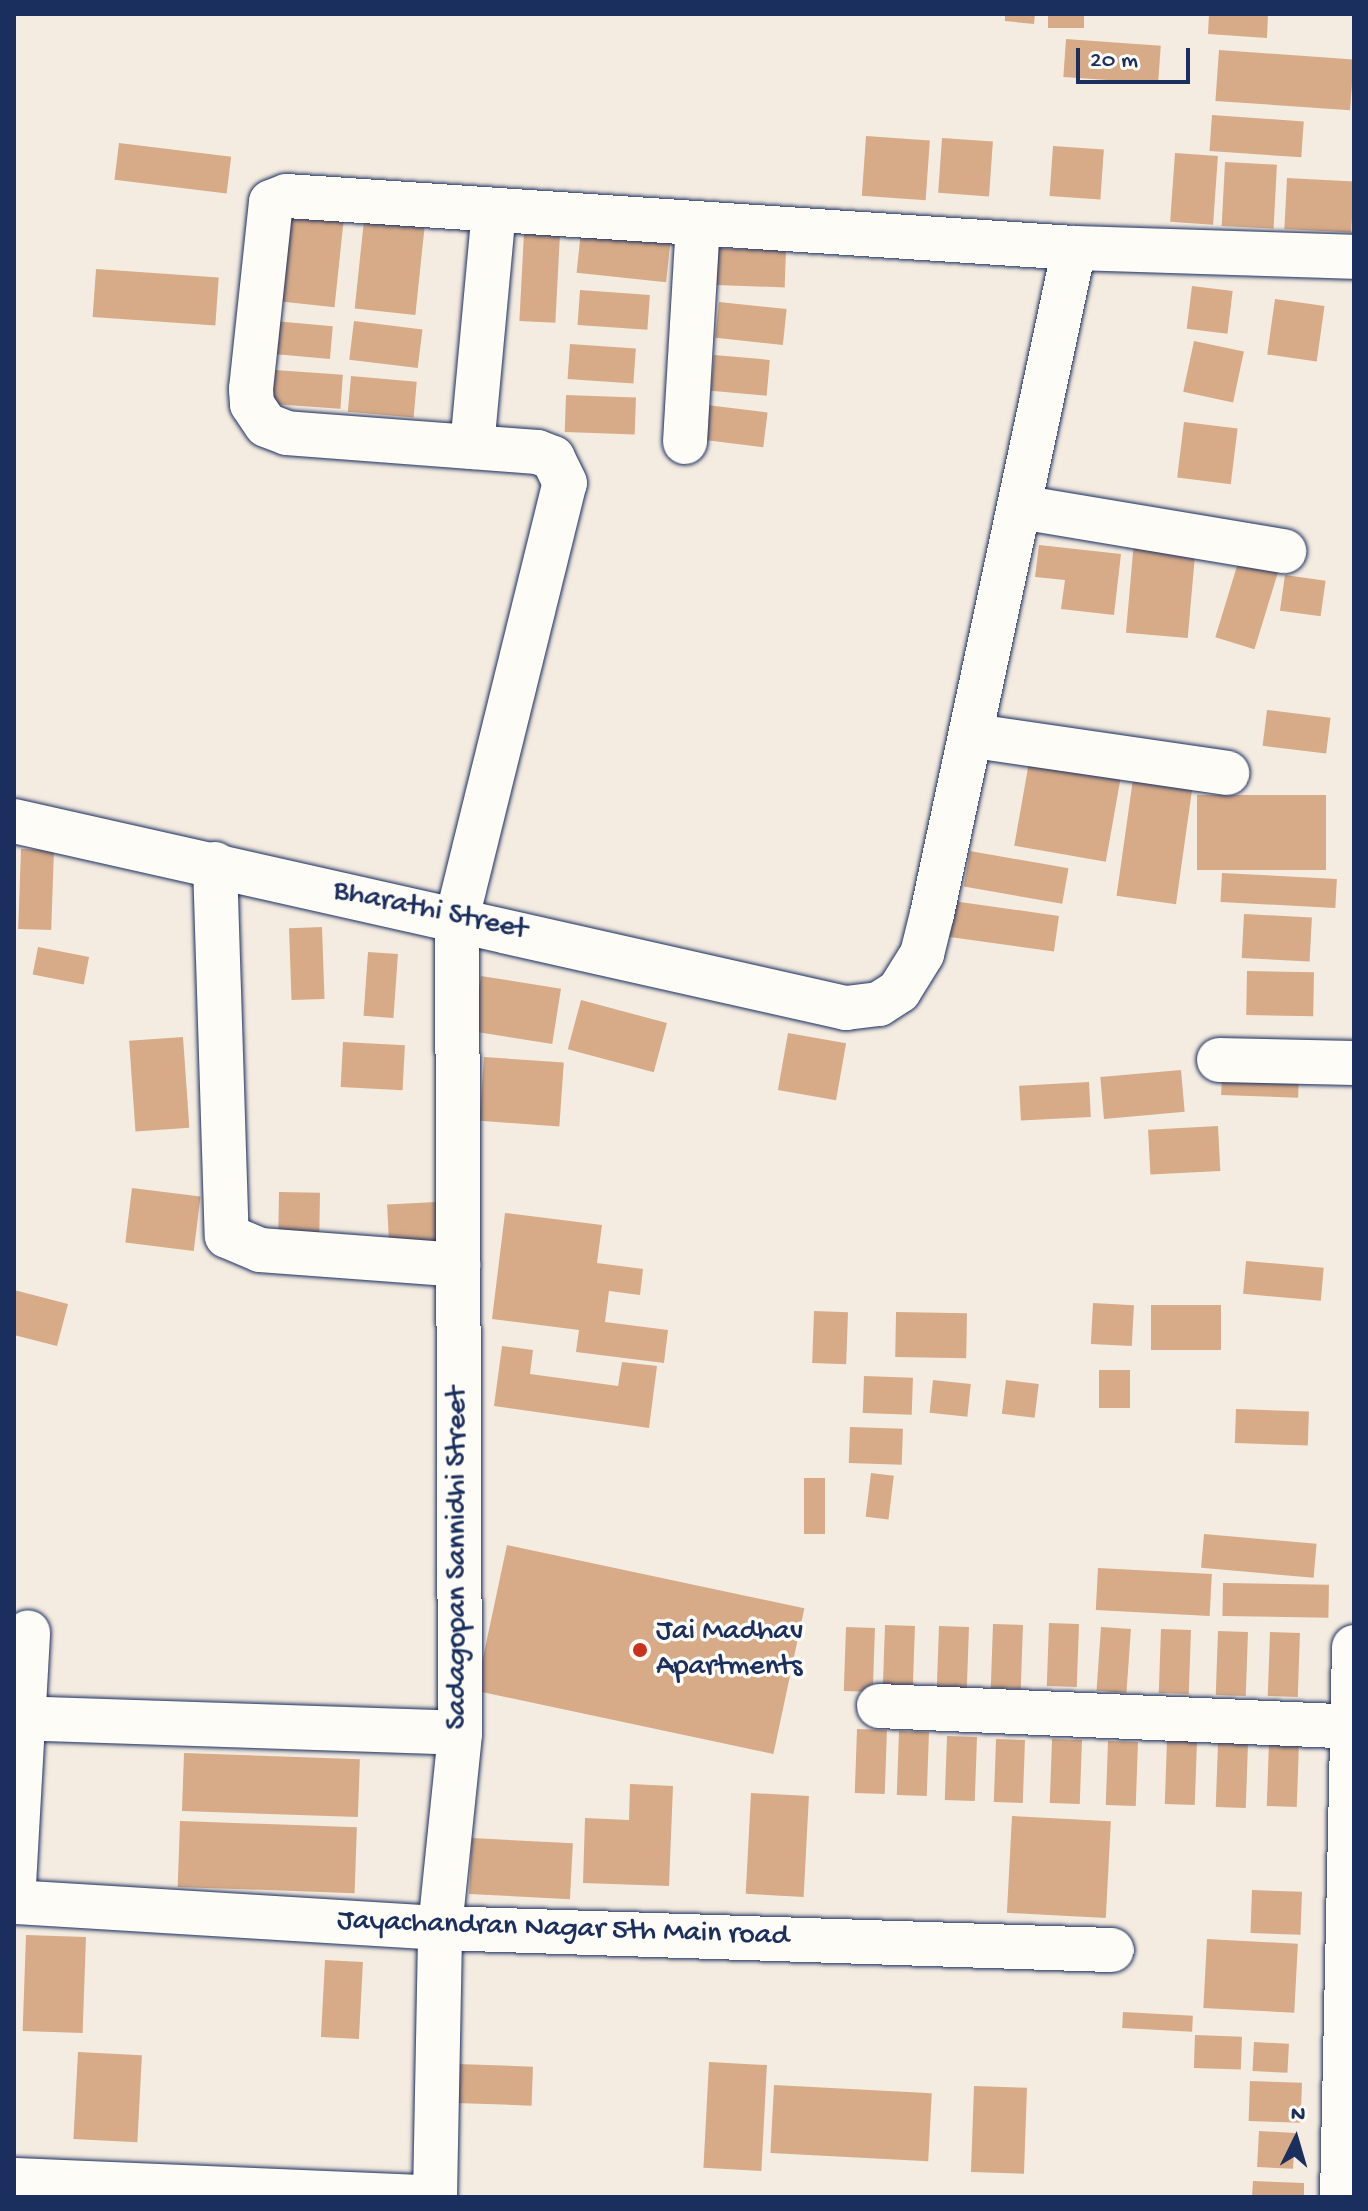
<!DOCTYPE html>
<style>
body{margin:0}
#map{position:relative;width:1368px;height:2211px;overflow:hidden;background:#f5ece1;font-family:"Gochi Hand",sans-serif}
div>[style]{position:absolute}
[style*='--x']{left:calc(var(--x)*1px);top:calc(var(--y)*1px);width:calc(var(--w)*1px);rotate:calc(var(--a)*1deg)}
.building>*{inset:0;background:#d7ab88;transform-origin:0 0}
.roads{filter:drop-shadow(0 0 2px #1b2f5e) drop-shadow(0 0 2px #1b2f5e)}
.minor>*{height:44px;margin:-22px;padding:0 22px;transform-origin:22px;border-radius:22px;background:#fdfcf7}
.tertiary>*{height:44px;margin:-22px;padding:0 22px;transform-origin:22px;border-radius:22px;background:#fdfcf7}
.dots>*{width:22px;height:22px;translate:-50% -50%;box-sizing:border-box;border:4px solid #fdfcf7;border-radius:50%}
span{translate:-50% -50%;white-space:nowrap;text-align:center;line-height:1.15;-webkit-text-stroke:7px #fdfcf7;paint-order:stroke}
.street-label{font-size:30px;color:#1b2f5e}
.poi-label{font-size:30px;color:#1b2f5e}
.left{translate:0 -50%;text-align:left}
.frame{position:absolute;inset:0;border:16px solid #1b2f5e;pointer-events:none}
.north{position:absolute;left:1256px;top:2099px;width:80px;height:80px;-webkit-text-stroke:6px #fdfcf7;paint-order:stroke;rotate:5deg;font-size:22px;font-weight:700;line-height:32px;text-align:center;color:#1b2f5e}
.north::after{content:'';display:block;margin:auto;width:28px;height:36px;background:#1b2f5e;clip-path:polygon(50% 0,100% 100%,50% 72%,0 100%)}
.scale{position:absolute;left:1076px;top:48px;width:114px;height:36px;box-sizing:border-box;border:4px solid #1b2f5e;border-top:0;padding-left:10px;font-size:24px;line-height:28px;white-space:nowrap;color:#1b2f5e;-webkit-text-stroke:6px #fdfcf7;paint-order:stroke}
</style>
<div id="map">
<div class="building">
<i style="clip-path:polygon(1005px 14px,1035px 14px,1034px 24px,1005px 21px)"></i>
<i style="left:1048px;top:14px;width:36px;height:14px"></i>
<i style="clip-path:polygon(1209px 14px,1268px 14px,1267px 38px,1208px 34px)"></i>
<i style="left:1066px;top:39px;width:95px;height:38px;rotate:4deg"></i>
<i style="left:1219px;top:50px;width:135px;height:51px;rotate:4deg"></i>
<i style="left:1212px;top:115px;width:92px;height:36px;rotate:4deg"></i>
<i style="left:866px;top:136px;width:64px;height:60px;rotate:4deg"></i>
<i style="left:942px;top:138px;width:51px;height:55px;rotate:4deg"></i>
<i style="left:119px;top:143px;width:113px;height:37px;rotate:7deg"></i>
<i style="left:1053px;top:146px;width:51px;height:50px;rotate:4deg"></i>
<i style="left:1175px;top:153px;width:43px;height:69px;rotate:4deg"></i>
<i style="left:1225px;top:162px;width:52px;height:64px;rotate:3deg"></i>
<i style="left:1287px;top:178px;width:67px;height:51px;rotate:3deg"></i>
<i style="left:290px;top:214px;width:54px;height:88px;rotate:6deg"></i>
<i style="left:364px;top:220px;width:61px;height:89px;rotate:6deg"></i>
<i style="left:581px;top:231px;width:90px;height:42px;rotate:6deg"></i>
<i style="left:524px;top:233px;width:36px;height:88px;rotate:3deg"></i>
<i style="left:717px;top:248px;width:69px;height:37px;rotate:2deg"></i>
<i style="left:96px;top:269px;width:123px;height:48px;rotate:4deg"></i>
<i style="left:1192px;top:286px;width:41px;height:43px;rotate:7deg"></i>
<i style="left:580px;top:290px;width:70px;height:35px;rotate:4deg"></i>
<i style="left:1275px;top:299px;width:50px;height:56px;rotate:8deg"></i>
<i style="left:719px;top:302px;width:68px;height:36px;rotate:6deg"></i>
<i style="left:274px;top:321px;width:59px;height:33px;rotate:5deg"></i>
<i style="left:354px;top:321px;width:69px;height:39px;rotate:7deg"></i>
<i style="left:1194px;top:341px;width:51px;height:52px;rotate:12deg"></i>
<i style="left:570px;top:344px;width:66px;height:35px;rotate:4deg"></i>
<i style="left:714px;top:355px;width:56px;height:36px;rotate:5deg"></i>
<i style="left:275px;top:370px;width:68px;height:34px;rotate:4deg"></i>
<i style="left:351px;top:376px;width:66px;height:36px;rotate:5deg"></i>
<i style="left:566px;top:395px;width:70px;height:37px;rotate:2deg"></i>
<i style="left:707px;top:405px;width:61px;height:35px;rotate:7deg"></i>
<i style="left:1184px;top:422px;width:54px;height:56px;rotate:7deg"></i>
<i style="left:1134px;top:541px;width:62px;height:92px;rotate:5deg"></i>
<i style="clip-path:polygon(1039px 545px,1121px 554px,1114px 615px,1061px 609px,1065px 580px,1035px 577px)"></i>
<i style="left:1241px;top:553px;width:41px;height:88px;rotate:17deg"></i>
<i style="left:1285px;top:575px;width:41px;height:36px;rotate:8deg"></i>
<i style="left:1267px;top:710px;width:64px;height:36px;rotate:7deg"></i>
<i style="left:1029px;top:762px;width:93px;height:85px;rotate:10deg"></i>
<i style="left:1133px;top:779px;width:60px;height:118px;rotate:8deg"></i>
<i style="left:1197px;top:795px;width:129px;height:75px"></i>
<i style="left:21px;top:849px;width:33px;height:80px;rotate:2deg"></i>
<i style="left:970px;top:851px;width:100px;height:36px;rotate:10deg"></i>
<i style="left:1222px;top:873px;width:115px;height:29px;rotate:3deg"></i>
<i style="left:953px;top:901px;width:107px;height:36px;rotate:8deg"></i>
<i style="left:1244px;top:914px;width:68px;height:44px;rotate:3deg"></i>
<i style="left:322px;top:927px;width:72px;height:33px;rotate:88deg"></i>
<i style="left:38px;top:947px;width:52px;height:28px;rotate:11deg"></i>
<i style="left:368px;top:952px;width:30px;height:64px;rotate:4deg"></i>
<i style="left:1247px;top:971px;width:67px;height:44px;rotate:1deg"></i>
<i style="left:481px;top:976px;width:81px;height:56px;rotate:9deg"></i>
<i style="left:581px;top:1000px;width:89px;height:51px;rotate:15deg"></i>
<i style="left:788px;top:1033px;width:59px;height:58px;rotate:10deg"></i>
<i style="left:183px;top:1037px;width:91px;height:54px;rotate:86deg"></i>
<i style="left:343px;top:1042px;width:62px;height:45px;rotate:3deg"></i>
<i style="left:484px;top:1057px;width:80px;height:64px;rotate:4deg"></i>
<i style="left:1181px;top:1070px;width:42px;height:81px;rotate:85deg"></i>
<i style="left:1222px;top:1071px;width:77px;height:24px;rotate:2deg"></i>
<i style="left:1089px;top:1082px;width:35px;height:70px;rotate:87deg"></i>
<i style="left:1218px;top:1126px;width:45px;height:70px;rotate:87deg"></i>
<i style="left:132px;top:1188px;width:69px;height:55px;rotate:7deg"></i>
<i style="left:279px;top:1192px;width:41px;height:41px;rotate:1deg"></i>
<i style="left:436px;top:1202px;width:44px;height:49px;rotate:87deg"></i>
<i style="clip-path:polygon(505px 1213px,602px 1225px,597px 1263px,643px 1269px,640px 1295px,609px 1291px,605px 1322px,668px 1330px,664px 1363px,576px 1352px,579px 1330px,492px 1319px)"></i>
<i style="left:1246px;top:1261px;width:78px;height:33px;rotate:5deg"></i>
<i style="clip-path:polygon(14px 1290px,68px 1304px,57px 1346px,14px 1335px)"></i>
<i style="left:1093px;top:1303px;width:41px;height:41px;rotate:3deg"></i>
<i style="left:1221px;top:1305px;width:45px;height:70px;rotate:90deg"></i>
<i style="left:814px;top:1311px;width:34px;height:52px;rotate:2deg"></i>
<i style="left:896px;top:1312px;width:71px;height:45px;rotate:1deg"></i>
<i style="clip-path:polygon(502px 1346px,533px 1350px,530px 1374px,618px 1386px,622px 1362px,657px 1366px,649px 1428px,494px 1406px)"></i>
<i style="left:1099px;top:1370px;width:31px;height:38px"></i>
<i style="left:864px;top:1376px;width:49px;height:37px;rotate:2deg"></i>
<i style="left:933px;top:1380px;width:38px;height:33px;rotate:6deg"></i>
<i style="left:1006px;top:1380px;width:33px;height:34px;rotate:7deg"></i>
<i style="left:1236px;top:1409px;width:73px;height:34px;rotate:2deg"></i>
<i style="left:850px;top:1427px;width:53px;height:36px;rotate:2deg"></i>
<i style="left:871px;top:1473px;width:23px;height:44px;rotate:7deg"></i>
<i style="left:804px;top:1478px;width:21px;height:56px"></i>
<i style="left:1204px;top:1534px;width:113px;height:34px;rotate:5deg"></i>
<i style="left:507px;top:1545px;width:304px;height:149px;rotate:12deg"></i>
<i style="left:1098px;top:1568px;width:114px;height:42px;rotate:3deg"></i>
<i style="left:1223px;top:1583px;width:106px;height:33px;rotate:1deg"></i>
<i style="left:1049px;top:1623px;width:30px;height:63px;rotate:2deg"></i>
<i style="left:993px;top:1624px;width:30px;height:64px;rotate:2deg"></i>
<i style="left:885px;top:1625px;width:30px;height:64px;rotate:2deg"></i>
<i style="left:939px;top:1626px;width:30px;height:64px;rotate:2deg"></i>
<i style="left:846px;top:1627px;width:29px;height:64px;rotate:2deg"></i>
<i style="left:1101px;top:1627px;width:30px;height:64px;rotate:4deg"></i>
<i style="left:1161px;top:1629px;width:30px;height:64px;rotate:2deg"></i>
<i style="left:1218px;top:1631px;width:30px;height:64px;rotate:2deg"></i>
<i style="left:1270px;top:1632px;width:30px;height:64px;rotate:2deg"></i>
<i style="left:857px;top:1729px;width:30px;height:64px;rotate:2deg"></i>
<i style="left:899px;top:1731px;width:30px;height:64px;rotate:2deg"></i>
<i style="left:947px;top:1736px;width:30px;height:64px;rotate:2deg"></i>
<i style="left:996px;top:1739px;width:29px;height:63px;rotate:2deg"></i>
<i style="left:1052px;top:1739px;width:30px;height:64px;rotate:2deg"></i>
<i style="left:1167px;top:1740px;width:30px;height:64px;rotate:2deg"></i>
<i style="left:1108px;top:1741px;width:30px;height:64px;rotate:2deg"></i>
<i style="left:1269px;top:1742px;width:30px;height:64px;rotate:2deg"></i>
<i style="left:1218px;top:1743px;width:30px;height:64px;rotate:2deg"></i>
<i style="left:184px;top:1753px;width:176px;height:58px;rotate:2deg"></i>
<i style="clip-path:polygon(630px 1784px,673px 1786px,669px 1886px,583px 1883px,585px 1818px,629px 1820px)"></i>
<i style="left:751px;top:1793px;width:58px;height:101px;rotate:3deg"></i>
<i style="left:1012px;top:1816px;width:99px;height:97px;rotate:3deg"></i>
<i style="left:180px;top:1821px;width:177px;height:66px;rotate:2deg"></i>
<i style="left:472px;top:1838px;width:101px;height:56px;rotate:3deg"></i>
<i style="left:1252px;top:1890px;width:50px;height:43px;rotate:2deg"></i>
<i style="left:26px;top:1935px;width:60px;height:96px;rotate:2deg"></i>
<i style="left:1207px;top:1939px;width:91px;height:69px;rotate:3deg"></i>
<i style="left:325px;top:1960px;width:38px;height:77px;rotate:3deg"></i>
<i style="left:1123px;top:2012px;width:70px;height:16px;rotate:3deg"></i>
<i style="left:1195px;top:2035px;width:47px;height:33px;rotate:2deg"></i>
<i style="left:1254px;top:2042px;width:35px;height:29px;rotate:3deg"></i>
<i style="left:78px;top:2052px;width:64px;height:87px;rotate:3deg"></i>
<i style="left:709px;top:2062px;width:58px;height:106px;rotate:3deg"></i>
<i style="left:457px;top:2064px;width:76px;height:39px;rotate:2deg"></i>
<i style="left:1250px;top:2081px;width:52px;height:40px;rotate:2deg"></i>
<i style="left:774px;top:2085px;width:158px;height:68px;rotate:3deg"></i>
<i style="left:974px;top:2086px;width:53px;height:86px;rotate:2deg"></i>
<i style="left:1259px;top:2131px;width:36px;height:36px;rotate:3deg"></i>
<i style="clip-path:polygon(1253px 2181px,1304px 2183px,1304px 2197px,1252px 2197px)"></i>
</div>
<div class="roads">
<div class="minor">
<i style="--x:685;--y:442;--w:219;--a:-86.6"></i>
<i style="--x:472;--y:447;--w:238;--a:-84.7"></i>
<i style="--x:1020;--y:507;--w:268;--a:9.5"></i>
<i style="--x:974;--y:736;--w:256;--a:8.3"></i>
<i style="--x:14;--y:821;--w:853;--a:12.67"></i>
<i style="--x:846;--y:1008;--w:33;--a:-7"></i>
<i style="--x:879;--y:1004;--w:24;--a:-33"></i>
<i style="--x:899;--y:991;--w:44;--a:-58.1"></i>
<i style="--x:922;--y:954;--w:41;--a:-76"></i>
<i style="--x:932;--y:914;--w:681;--a:-77.96"></i>
<i style="--x:1074;--y:248;--w:280;--a:1.8"></i>
<i style="--x:215;--y:864;--w:372;--a:88.2"></i>
<i style="--x:227;--y:1236;--w:36;--a:23"></i>
<i style="--x:260;--y:1250;--w:199;--a:4.3"></i>
<i style="--x:1219;--y:1060;--w:135;--a:1.3"></i>
<i style="--x:879;--y:1706;--w:473;--a:2.5"></i>
<i style="--x:14;--y:1718;--w:446;--a:1.9"></i>
<i style="--x:14;--y:1885;--w:253;--a:-86.8"></i>
<i style="--x:14;--y:1902;--w:427;--a:3.5"></i>
<i style="--x:440;--y:1928;--w:672;--a:1.88"></i>
<i style="--x:14;--y:2180;--w:403;--a:2.4"></i>
<i style="--x:435;--y:2197;--w:269;--a:-88.9"></i>
<i style="--x:440;--y:1928;--w:196;--a:-84.1"></i>
<i style="--x:460;--y:1733;--w:815;--a:-90.21"></i>
<i style="--x:457;--y:918;--w:448;--a:-76.1"></i>
<i style="--x:565;--y:483;--w:28;--a:-116"></i>
<i style="--x:553;--y:458;--w:17;--a:-159"></i>
<i style="--x:537;--y:452;--w:251;--a:-175.7"></i>
<i style="--x:287;--y:433;--w:22;--a:-159"></i>
<i style="--x:266;--y:425;--w:25;--a:-124"></i>
<i style="--x:252;--y:404;--w:15;--a:-94"></i>
<i style="--x:251;--y:389;--w:188;--a:-83.9"></i>
<i style="--x:271;--y:202;--w:17;--a:-21"></i>
<i style="--x:287;--y:196;--w:789;--a:3.78"></i>
</div>
<div class="tertiary">
<i style="--x:1342;--y:2197;--w:550;--a:-88.75"></i>
</div>
</div>
<div class="dots">
<i style="left:640px;top:1650px;background:#c8321e"></i>
</div>
<div class="street-label">
<span style="left:430px;top:912px;rotate:12deg">Bharathi Street</span>
<span style="left:459px;top:1558px;rotate:-90deg">Sadagopan Sannidhi Street</span>
<span style="left:563px;top:1930px;rotate:2deg">Jayachandran Nagar 5th Main road</span>
</div>
<div class="poi-label">
<span class="left" style="left:656px;top:1650px">Jai Madhav<br>Apartments</span>
</div>
<div class="frame"></div>
<div class="north">N</div>
<div class="scale">20 m</div>
</div>
